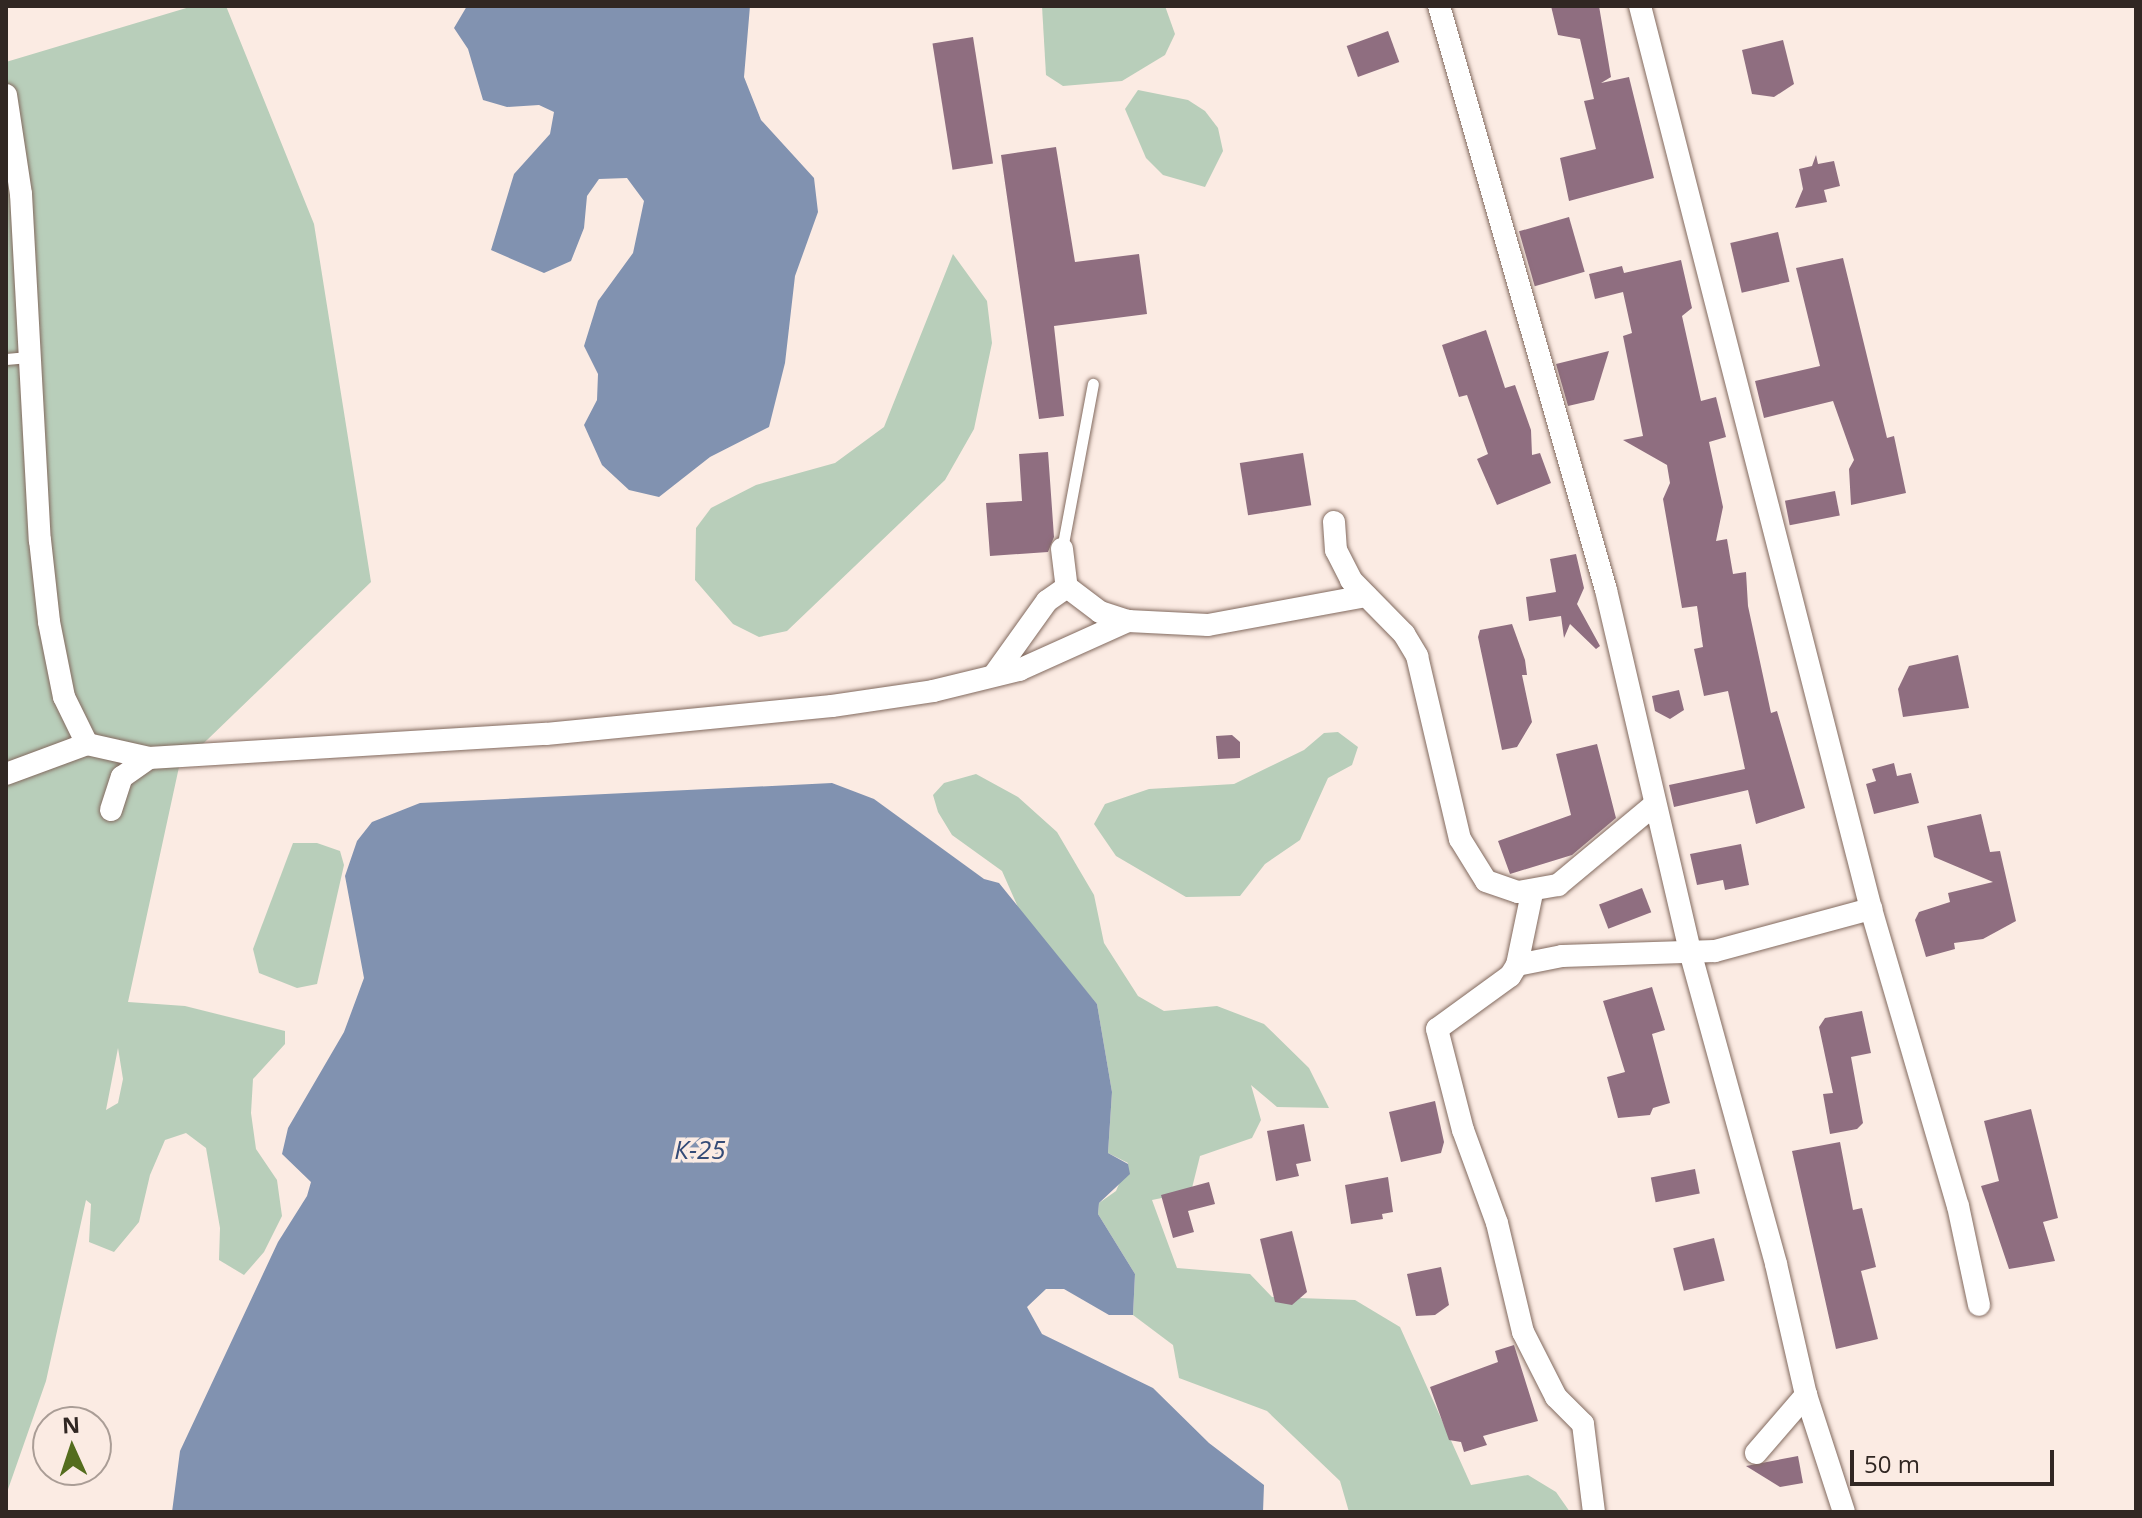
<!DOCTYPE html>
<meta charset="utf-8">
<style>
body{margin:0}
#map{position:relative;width:2142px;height:1518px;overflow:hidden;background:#fbebe3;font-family:"Open Sans",sans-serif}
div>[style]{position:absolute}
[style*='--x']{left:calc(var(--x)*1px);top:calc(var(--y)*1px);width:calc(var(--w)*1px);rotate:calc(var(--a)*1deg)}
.green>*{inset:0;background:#b8ceba}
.water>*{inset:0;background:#8192b0}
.building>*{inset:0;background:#8f6e80;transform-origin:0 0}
.roads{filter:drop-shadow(0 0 2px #826a5f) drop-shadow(0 0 2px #826a5f)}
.lane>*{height:11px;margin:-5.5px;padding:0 5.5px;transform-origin:5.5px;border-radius:5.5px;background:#fff}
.street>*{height:22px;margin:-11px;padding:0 11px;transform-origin:11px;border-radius:11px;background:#fff}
span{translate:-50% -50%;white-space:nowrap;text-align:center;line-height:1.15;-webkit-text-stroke:7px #fbebe3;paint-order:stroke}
.water-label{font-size:26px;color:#344b77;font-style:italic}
.frame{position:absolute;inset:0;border:8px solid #312723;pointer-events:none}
.north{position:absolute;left:32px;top:1406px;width:80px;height:80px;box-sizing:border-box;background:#fbebe3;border:2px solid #aa9d96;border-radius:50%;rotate:357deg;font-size:22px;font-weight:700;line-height:32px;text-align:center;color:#312723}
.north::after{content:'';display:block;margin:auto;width:28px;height:36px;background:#546d1e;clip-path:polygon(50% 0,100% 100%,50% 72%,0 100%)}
.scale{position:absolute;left:1850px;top:1450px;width:204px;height:36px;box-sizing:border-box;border:4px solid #312723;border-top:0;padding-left:10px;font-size:24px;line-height:28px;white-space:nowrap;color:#312723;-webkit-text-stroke:6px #fbebe3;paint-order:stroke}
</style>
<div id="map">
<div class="green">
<i style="clip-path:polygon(evenodd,193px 6px,226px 6px,314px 224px,371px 582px,179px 767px,128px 1002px,185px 1006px,285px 1031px,285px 1044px,253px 1079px,251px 1113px,256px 1149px,277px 1180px,282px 1216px,264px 1252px,244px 1275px,219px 1260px,220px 1228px,206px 1148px,186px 1133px,165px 1140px,150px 1175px,139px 1222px,114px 1252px,89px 1242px,91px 1204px,86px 1200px,46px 1381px,6px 1495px,6px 62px,193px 6px,118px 1048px,123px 1079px,118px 1103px,106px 1110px,118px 1048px)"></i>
<i style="clip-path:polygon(1042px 6px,1165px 6px,1175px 34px,1165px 55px,1122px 81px,1063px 86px,1046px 75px)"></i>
<i style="clip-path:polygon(1138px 90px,1188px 100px,1205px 111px,1218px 128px,1223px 151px,1205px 187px,1163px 175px,1146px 158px,1125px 109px)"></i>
<i style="clip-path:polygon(953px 254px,987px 301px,992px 343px,974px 429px,945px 480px,787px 631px,759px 637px,733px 624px,695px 580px,696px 528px,711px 508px,756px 485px,835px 463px,884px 427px)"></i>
<i style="clip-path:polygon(1338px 732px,1358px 747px,1352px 765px,1328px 778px,1300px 840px,1265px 864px,1240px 896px,1186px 897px,1116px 856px,1094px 824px,1105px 804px,1149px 789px,1234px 784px,1304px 750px,1324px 733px)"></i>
<i style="clip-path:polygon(976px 774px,1018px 797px,1057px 832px,1094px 895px,1104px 943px,1138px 996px,1164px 1011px,1217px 1006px,1264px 1024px,1309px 1068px,1329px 1108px,1277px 1107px,1251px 1085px,1261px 1120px,1252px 1138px,1200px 1156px,1191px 1192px,1152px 1200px,1177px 1268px,1250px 1274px,1272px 1297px,1355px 1300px,1400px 1327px,1471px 1485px,1528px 1475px,1556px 1492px,1570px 1512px,1349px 1512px,1340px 1481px,1267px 1411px,1179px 1378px,1173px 1345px,1133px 1315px,1135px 1274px,1098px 1214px,1099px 1203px,1116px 1191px,1128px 1163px,1108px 1153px,1112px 1092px,1097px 1004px,1021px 914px,1002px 871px,952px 835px,938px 812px,933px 795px,944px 783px)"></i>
<i style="clip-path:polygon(293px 843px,317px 843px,340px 851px,344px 865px,317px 984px,297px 988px,259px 973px,253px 949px)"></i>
</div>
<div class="water">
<i style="clip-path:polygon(467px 6px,750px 6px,744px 77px,761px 120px,814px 178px,818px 212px,795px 276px,785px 363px,769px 427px,710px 457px,659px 497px,629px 490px,602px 465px,584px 425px,597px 400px,598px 374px,584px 346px,598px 301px,633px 253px,644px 201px,627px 178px,599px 179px,587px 196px,584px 228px,571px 261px,544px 273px,491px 250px,514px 174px,550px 134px,554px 112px,539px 105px,507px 107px,483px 100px,468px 49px,454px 28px)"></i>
<i style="clip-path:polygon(832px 783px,874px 799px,984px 879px,999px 883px,1097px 1004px,1112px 1092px,1108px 1153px,1128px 1164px,1130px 1174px,1099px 1203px,1098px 1214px,1135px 1274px,1133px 1315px,1109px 1315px,1064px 1289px,1046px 1289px,1027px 1307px,1042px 1334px,1153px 1388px,1209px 1443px,1264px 1485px,1263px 1512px,172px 1512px,180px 1451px,278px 1242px,307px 1196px,311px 1182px,282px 1154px,288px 1128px,344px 1032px,364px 978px,345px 876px,357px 841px,372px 822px,420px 803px)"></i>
</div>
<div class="building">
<i style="clip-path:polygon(1551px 6px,1599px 6px,1611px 77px,1601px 83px,1629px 77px,1654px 178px,1569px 201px,1560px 158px,1596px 149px,1584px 101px,1594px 99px,1580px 39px,1558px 35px)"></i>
<i style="left:1388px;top:31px;width:33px;height:44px;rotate:70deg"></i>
<i style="left:973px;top:37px;width:128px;height:41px;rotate:81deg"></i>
<i style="clip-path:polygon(1783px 40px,1794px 84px,1774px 97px,1752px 94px,1742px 50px)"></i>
<i style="clip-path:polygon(1056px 147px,1075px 262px,1139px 254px,1147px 314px,1054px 326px,1064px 416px,1039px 419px,1001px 155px)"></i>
<i style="clip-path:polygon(1816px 155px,1818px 164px,1834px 161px,1840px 186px,1824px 190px,1827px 202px,1795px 208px,1803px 189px,1799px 169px,1812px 166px)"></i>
<i style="left:1569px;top:217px;width:57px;height:52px;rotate:74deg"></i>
<i style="left:1778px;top:232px;width:51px;height:49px;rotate:77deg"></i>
<i style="clip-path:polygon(1843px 258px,1887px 438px,1894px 436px,1906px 493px,1851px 505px,1849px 469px,1854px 460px,1833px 401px,1764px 418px,1755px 381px,1820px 366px,1796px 268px)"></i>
<i style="clip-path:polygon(1681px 260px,1692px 308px,1682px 316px,1701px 401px,1716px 397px,1726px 437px,1709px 442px,1723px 507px,1716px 541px,1727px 539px,1733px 574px,1746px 572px,1748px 606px,1771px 713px,1777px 711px,1805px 808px,1756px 824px,1748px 790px,1674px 807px,1669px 785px,1745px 769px,1728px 691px,1704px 696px,1694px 649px,1703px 647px,1697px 606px,1682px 608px,1663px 499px,1670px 483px,1667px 465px,1623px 440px,1643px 436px,1623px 336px,1632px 333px,1623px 292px,1595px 299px,1589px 274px,1622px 266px,1624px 273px)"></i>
<i style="clip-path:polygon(1486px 330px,1505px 388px,1515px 385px,1531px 430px,1532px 455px,1540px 453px,1551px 483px,1497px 505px,1477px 459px,1488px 454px,1467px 395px,1459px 397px,1442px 345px)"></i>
<i style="clip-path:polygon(1609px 351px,1594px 400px,1568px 406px,1556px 364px)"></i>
<i style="clip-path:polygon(1048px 452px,1054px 537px,1048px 552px,990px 556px,986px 503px,1022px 501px,1019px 454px)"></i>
<i style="left:1303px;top:453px;width:53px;height:64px;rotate:81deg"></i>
<i style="left:1835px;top:491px;width:25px;height:51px;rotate:79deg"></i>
<i style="clip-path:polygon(1576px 554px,1584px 588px,1577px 604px,1600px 646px,1596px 649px,1570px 624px,1564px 638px,1561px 616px,1529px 621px,1526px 597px,1556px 592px,1550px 559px)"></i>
<i style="clip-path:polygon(1512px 624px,1525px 660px,1527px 675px,1522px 675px,1532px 722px,1517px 747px,1502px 750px,1478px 637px,1480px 630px)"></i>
<i style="clip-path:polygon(1958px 655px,1969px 708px,1903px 717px,1898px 689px,1909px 666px)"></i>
<i style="clip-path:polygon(1679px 690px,1684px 710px,1670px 719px,1655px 711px,1652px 696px)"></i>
<i style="clip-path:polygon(1232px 735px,1240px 742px,1240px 758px,1218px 759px,1216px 736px)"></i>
<i style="clip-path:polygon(1597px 744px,1616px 818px,1572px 855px,1510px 874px,1498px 841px,1571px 815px,1556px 754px)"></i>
<i style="clip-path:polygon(1894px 763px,1897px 776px,1911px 773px,1919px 803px,1874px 814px,1866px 784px,1876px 781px,1872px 769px)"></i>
<i style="clip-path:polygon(1981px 814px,1990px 852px,2000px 851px,2016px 921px,1983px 939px,1954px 943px,1955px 949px,1926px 957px,1915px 920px,1919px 912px,1950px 902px,1948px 893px,1993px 882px,1934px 857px,1927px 826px)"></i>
<i style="clip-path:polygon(1741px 844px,1749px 885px,1725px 890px,1723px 880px,1697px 885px,1690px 854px)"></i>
<i style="left:1642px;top:888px;width:26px;height:46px;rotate:69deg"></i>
<i style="clip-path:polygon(1652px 987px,1665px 1030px,1652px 1034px,1670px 1103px,1653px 1108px,1650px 1115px,1618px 1118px,1607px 1077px,1625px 1072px,1603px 1001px)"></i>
<i style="clip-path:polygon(1862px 1011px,1871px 1053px,1851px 1057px,1863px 1123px,1857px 1129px,1830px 1134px,1823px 1094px,1833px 1093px,1819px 1027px,1825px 1018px)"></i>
<i style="clip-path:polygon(1435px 1101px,1444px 1142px,1441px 1153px,1401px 1162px,1389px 1112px)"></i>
<i style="clip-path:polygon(2031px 1109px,2058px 1218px,2043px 1222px,2055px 1261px,2009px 1269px,1981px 1186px,1999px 1181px,1984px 1121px)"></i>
<i style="clip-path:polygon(1304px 1124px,1311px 1161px,1296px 1164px,1299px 1176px,1276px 1181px,1267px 1131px)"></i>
<i style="clip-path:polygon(1840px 1142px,1853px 1210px,1862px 1208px,1876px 1267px,1861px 1271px,1878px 1339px,1836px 1349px,1792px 1151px)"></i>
<i style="left:1695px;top:1169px;width:25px;height:45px;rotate:79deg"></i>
<i style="clip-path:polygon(1388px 1177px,1393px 1212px,1382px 1214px,1383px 1219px,1351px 1224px,1345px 1185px)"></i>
<i style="clip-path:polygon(1209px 1182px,1215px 1204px,1188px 1211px,1194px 1232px,1173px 1238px,1161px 1195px)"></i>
<i style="clip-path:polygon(1292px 1231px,1307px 1292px,1292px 1305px,1275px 1302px,1260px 1239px)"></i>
<i style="left:1714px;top:1238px;width:44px;height:42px;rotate:76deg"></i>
<i style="clip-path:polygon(1441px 1267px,1449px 1305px,1435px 1315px,1416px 1316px,1407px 1274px)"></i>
<i style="clip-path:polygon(1514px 1345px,1538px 1421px,1483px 1436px,1487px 1445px,1464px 1452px,1461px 1442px,1449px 1440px,1430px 1387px,1498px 1362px,1495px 1351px)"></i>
<i style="clip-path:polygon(1798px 1456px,1803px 1483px,1780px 1487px,1746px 1466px)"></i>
</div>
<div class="roads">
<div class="lane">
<i style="--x:6;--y:359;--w:25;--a:-5"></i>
<i style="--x:1062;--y:549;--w:168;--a:-79.4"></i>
</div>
<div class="street">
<i style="--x:1439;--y:6;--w:607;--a:74.04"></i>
<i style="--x:1606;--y:590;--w:375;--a:76.9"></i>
<i style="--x:1691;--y:955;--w:320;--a:74.6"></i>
<i style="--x:1776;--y:1264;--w:134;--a:77.1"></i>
<i style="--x:1806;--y:1395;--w:123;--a:72"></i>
<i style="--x:1640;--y:6;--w:932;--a:75.65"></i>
<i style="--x:1871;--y:909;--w:309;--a:73.7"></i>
<i style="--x:1958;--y:1206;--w:101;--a:78"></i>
<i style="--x:6;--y:95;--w:100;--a:81.4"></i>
<i style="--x:21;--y:194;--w:347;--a:86.9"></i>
<i style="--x:40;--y:540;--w:82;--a:83.7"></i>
<i style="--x:49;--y:622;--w:76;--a:78.7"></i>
<i style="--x:64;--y:697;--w:52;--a:63.9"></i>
<i style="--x:1334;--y:522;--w:28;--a:86"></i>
<i style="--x:1336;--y:550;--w:34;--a:63"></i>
<i style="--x:1351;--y:580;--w:76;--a:45.5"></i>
<i style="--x:1404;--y:634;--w:26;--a:59"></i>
<i style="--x:1417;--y:656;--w:188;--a:76.8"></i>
<i style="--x:1460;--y:839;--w:49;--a:58.2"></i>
<i style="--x:1486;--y:881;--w:34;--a:19"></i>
<i style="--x:1518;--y:892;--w:41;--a:-9.9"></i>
<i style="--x:1558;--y:885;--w:125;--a:-39.8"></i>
<i style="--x:1062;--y:549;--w:38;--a:83"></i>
<i style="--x:1067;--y:587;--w:41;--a:37.1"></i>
<i style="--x:1100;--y:612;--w:29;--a:18"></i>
<i style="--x:1128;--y:621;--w:80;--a:2.9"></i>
<i style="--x:1208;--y:625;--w:161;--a:-10.4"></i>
<i style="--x:994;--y:675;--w:91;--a:-54.4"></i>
<i style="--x:1047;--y:601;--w:24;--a:-35"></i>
<i style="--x:6;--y:774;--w:86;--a:-20.3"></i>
<i style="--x:87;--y:744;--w:64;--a:12.7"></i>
<i style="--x:149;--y:758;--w:398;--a:-3.5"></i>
<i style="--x:546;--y:734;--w:287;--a:-5.6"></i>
<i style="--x:832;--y:706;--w:102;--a:-8.4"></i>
<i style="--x:933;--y:691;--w:89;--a:-13.7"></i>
<i style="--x:1019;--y:670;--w:120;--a:-24.2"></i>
<i style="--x:111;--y:810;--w:35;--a:-72"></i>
<i style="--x:122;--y:777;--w:33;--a:-35"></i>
<i style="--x:1532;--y:893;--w:74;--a:101.8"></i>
<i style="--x:1517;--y:965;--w:13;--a:122"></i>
<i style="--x:1510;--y:976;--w:90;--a:144"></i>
<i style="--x:1437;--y:1029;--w:104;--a:75.6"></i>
<i style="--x:1463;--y:1130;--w:99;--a:69.9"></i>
<i style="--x:1497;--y:1223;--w:112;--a:76.6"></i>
<i style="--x:1523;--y:1332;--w:73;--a:63.1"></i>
<i style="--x:1556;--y:1397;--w:38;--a:45"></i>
<i style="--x:1583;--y:1424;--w:89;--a:82.9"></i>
<i style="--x:1517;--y:965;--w:46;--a:-11.3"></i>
<i style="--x:1562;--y:956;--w:153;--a:-1.9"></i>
<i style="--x:1715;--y:951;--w:162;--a:-15.1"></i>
<i style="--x:1756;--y:1453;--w:77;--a:-49.2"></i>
</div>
</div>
<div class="water-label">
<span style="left:700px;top:1150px">К-25</span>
</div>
<div class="frame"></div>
<div class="north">N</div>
<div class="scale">50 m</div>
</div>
